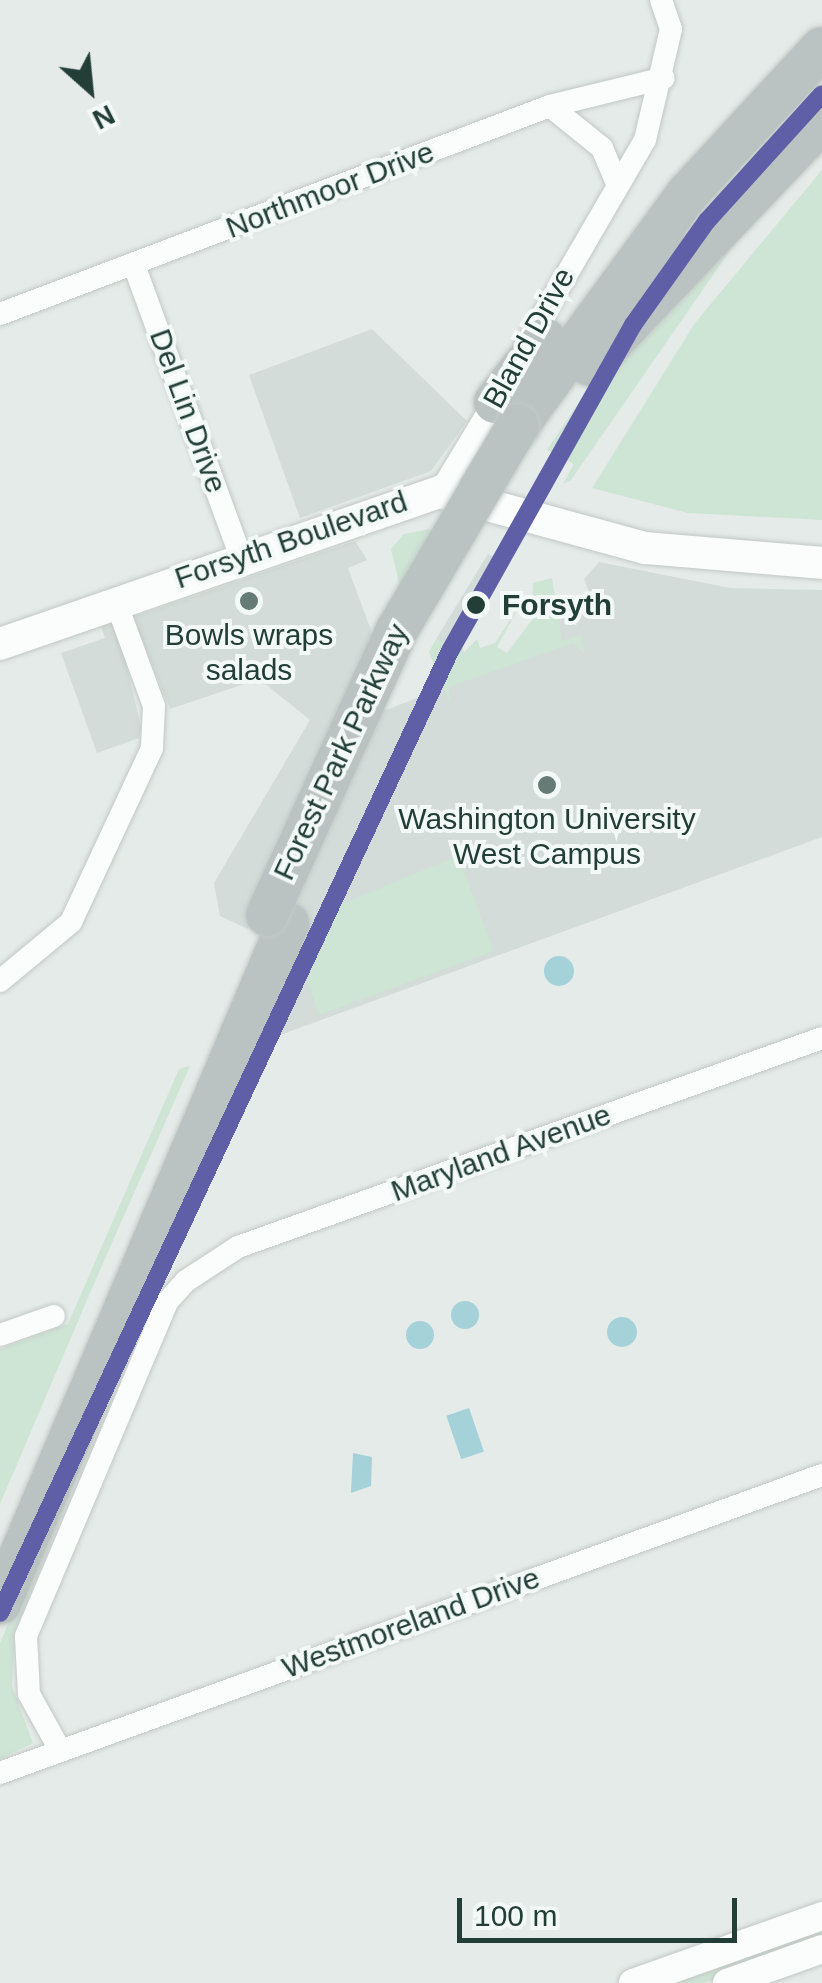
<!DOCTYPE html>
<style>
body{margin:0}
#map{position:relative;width:822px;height:1983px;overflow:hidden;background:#e5ebe8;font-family:Arial,sans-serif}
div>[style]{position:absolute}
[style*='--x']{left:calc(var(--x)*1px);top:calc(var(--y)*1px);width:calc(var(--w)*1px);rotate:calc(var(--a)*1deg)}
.built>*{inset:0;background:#d3dcd8}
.green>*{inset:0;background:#cee4d5}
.water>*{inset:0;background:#a5d2d9;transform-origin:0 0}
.round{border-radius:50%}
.roads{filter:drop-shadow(0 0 2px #c2c8c5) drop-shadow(0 0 2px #c2c8c5)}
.minor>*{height:22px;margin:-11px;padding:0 11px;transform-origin:11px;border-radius:11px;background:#fbfcfc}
.tertiary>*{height:28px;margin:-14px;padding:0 14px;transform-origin:14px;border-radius:14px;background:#fbfcfc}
.secondary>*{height:32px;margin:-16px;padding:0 16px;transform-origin:16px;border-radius:16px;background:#fbfcfc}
.motorway>*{height:42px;margin:-21px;padding:0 21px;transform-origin:21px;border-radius:21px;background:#bac3c1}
.bridges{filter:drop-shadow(0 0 2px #c1cac7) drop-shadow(0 0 2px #c1cac7)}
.motorway-bridge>*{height:42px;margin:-21px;padding:0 21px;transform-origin:21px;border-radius:21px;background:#bac3c1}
.rail-1>*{height:18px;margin:-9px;padding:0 9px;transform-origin:9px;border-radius:9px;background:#5f5fa8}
.dots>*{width:28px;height:28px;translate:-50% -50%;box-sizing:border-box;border:5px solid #f3f9f6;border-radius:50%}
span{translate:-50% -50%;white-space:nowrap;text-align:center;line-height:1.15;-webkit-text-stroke:8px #f3f9f6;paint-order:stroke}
.street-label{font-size:30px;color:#223e37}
.stop-label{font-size:30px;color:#223e37;font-weight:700}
.left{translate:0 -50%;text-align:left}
.poi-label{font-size:30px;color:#223e37}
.north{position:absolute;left:40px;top:40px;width:100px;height:100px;-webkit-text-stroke:8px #f3f9f6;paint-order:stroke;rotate:153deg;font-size:28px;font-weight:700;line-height:40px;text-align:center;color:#223e37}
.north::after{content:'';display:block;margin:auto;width:35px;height:45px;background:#223e37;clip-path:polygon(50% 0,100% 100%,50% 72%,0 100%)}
.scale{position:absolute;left:457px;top:1898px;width:280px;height:45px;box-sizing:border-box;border:5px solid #223e37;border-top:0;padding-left:12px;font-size:30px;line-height:35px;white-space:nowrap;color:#223e37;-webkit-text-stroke:8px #f3f9f6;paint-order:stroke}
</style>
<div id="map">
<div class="built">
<i style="clip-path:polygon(822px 69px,822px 104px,708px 222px,694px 211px)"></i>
<i style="clip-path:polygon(372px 329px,467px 421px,431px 471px,300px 518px,249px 375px)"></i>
<i style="clip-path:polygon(355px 541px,367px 560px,348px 568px,383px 663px,330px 732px,562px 641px,552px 612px,591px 597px,584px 579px,599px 562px,730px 588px,822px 590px,822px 837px,250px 1046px,301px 929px,256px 911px,248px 929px,220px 916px,214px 883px,310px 720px,259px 679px,170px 709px,133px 617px)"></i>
<i style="clip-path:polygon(488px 554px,505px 563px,461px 642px,464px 653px,454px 650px,436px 639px)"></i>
<i style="clip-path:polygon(100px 623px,112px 623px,120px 637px,141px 727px,139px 738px,97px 753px,61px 653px,105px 638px)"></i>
</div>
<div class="green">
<i style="clip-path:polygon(822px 170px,822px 520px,688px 513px,592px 488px,695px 323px)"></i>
<i style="clip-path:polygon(765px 200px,571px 480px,563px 484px,574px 464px,547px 450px,595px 378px)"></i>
<i style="clip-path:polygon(430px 529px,435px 538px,402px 596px,391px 549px,404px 534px)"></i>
<i style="clip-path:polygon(552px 578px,562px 641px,580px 635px,585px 655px,573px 643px,449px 687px,450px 704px,429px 652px,436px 639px,464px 652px,477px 639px,480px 648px,495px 643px,521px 603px,497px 647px,507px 653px,532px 620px,533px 583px)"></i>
<i style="clip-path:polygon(458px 856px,494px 951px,319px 1015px,306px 975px,339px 905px)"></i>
<i style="clip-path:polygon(190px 1066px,93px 1286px,0 1504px,0 1349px,68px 1324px,179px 1069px)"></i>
<i style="clip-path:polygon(152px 1290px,15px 1632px,12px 1686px,33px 1743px,0 1759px,0 1643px)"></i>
<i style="clip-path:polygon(822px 1925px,822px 1941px,704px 1983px,662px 1983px)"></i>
</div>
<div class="water">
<i class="round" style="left:544px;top:956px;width:30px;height:30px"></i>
<i class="round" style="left:451px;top:1301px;width:28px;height:28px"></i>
<i class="round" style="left:607px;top:1317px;width:30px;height:30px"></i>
<i class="round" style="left:406px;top:1321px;width:28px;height:28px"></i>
<i style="left:469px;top:1408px;width:46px;height:24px;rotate:71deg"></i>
<i style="clip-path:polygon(353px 1453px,372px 1457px,371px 1486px,351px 1493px)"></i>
</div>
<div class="roads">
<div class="minor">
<i style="--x:550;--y:106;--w:67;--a:38.9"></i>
<i style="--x:602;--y:148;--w:38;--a:67"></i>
<i style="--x:134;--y:265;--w:311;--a:69.9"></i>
<i style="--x:0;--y:314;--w:588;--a:-20.72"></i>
<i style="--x:550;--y:106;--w:117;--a:-13.8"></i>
<i style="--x:525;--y:346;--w:238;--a:-59.8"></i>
<i style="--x:645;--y:140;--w:114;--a:-76.8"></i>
<i style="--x:671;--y:29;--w:31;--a:-109"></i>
<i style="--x:440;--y:492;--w:112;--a:-58.9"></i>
<i style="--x:0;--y:981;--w:92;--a:-39.7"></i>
<i style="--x:71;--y:922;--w:192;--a:-65"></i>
<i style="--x:152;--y:748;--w:42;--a:-87.3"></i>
<i style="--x:154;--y:706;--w:111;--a:-110.1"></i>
<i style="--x:0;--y:1335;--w:57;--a:-19.4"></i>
<i style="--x:60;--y:1750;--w:64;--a:-119"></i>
<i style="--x:29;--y:1694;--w:58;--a:-93"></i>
<i style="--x:26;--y:1636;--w:363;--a:-67.1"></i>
<i style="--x:167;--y:1302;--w:28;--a:-48"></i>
<i style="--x:186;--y:1281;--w:62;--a:-33.2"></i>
<i style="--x:238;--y:1247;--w:620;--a:-19.69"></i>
<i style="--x:0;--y:1773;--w:874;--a:-19.93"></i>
</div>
<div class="tertiary">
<i style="--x:633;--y:1983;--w:201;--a:-19.5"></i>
<i style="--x:727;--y:1983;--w:101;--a:-19.7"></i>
</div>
<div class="secondary">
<i style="--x:0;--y:644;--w:466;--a:-19.1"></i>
<i style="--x:440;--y:492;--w:213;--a:15.3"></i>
<i style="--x:645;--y:548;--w:178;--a:4.8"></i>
</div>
<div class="motorway">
<i style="--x:590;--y:365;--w:337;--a:-46.4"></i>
<i style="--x:495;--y:402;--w:80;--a:-51.6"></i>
<i style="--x:518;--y:425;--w:288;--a:-53.8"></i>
<i style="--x:688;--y:193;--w:197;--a:-47.3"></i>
<i style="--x:0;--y:1603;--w:738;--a:-67.02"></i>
</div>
</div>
<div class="bridges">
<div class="motorway-bridge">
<i style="--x:267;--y:915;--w:313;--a:-65.5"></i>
<i style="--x:397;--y:630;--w:238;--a:-59.4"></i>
</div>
</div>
<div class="rail-1">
<i style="--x:0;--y:1613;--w:1062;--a:-64.93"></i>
<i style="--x:450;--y:651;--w:374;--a:-60.7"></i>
<i style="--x:633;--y:325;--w:128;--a:-54.6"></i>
<i style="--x:707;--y:221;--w:171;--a:-47.8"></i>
</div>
<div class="dots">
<i style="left:249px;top:601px;background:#667b75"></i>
<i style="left:476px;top:605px;background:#223e37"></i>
<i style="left:547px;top:785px;background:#667b75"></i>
</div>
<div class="street-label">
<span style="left:330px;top:190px;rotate:-21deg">Northmoor Drive</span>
<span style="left:529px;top:338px;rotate:-61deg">Bland Drive</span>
<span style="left:188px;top:411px;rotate:70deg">Del Lin Drive</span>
<span style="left:291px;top:540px;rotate:-19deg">Forsyth Boulevard</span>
<span style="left:341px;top:752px;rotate:-65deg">Forest Park Parkway</span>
<span style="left:501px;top:1153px;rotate:-20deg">Maryland Avenue</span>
<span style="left:411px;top:1623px;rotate:-20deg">Westmoreland Drive</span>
</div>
<div class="stop-label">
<span class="left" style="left:502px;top:605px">Forsyth</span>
</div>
<div class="poi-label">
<span style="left:249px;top:652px">Bowls wraps<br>salads</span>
<span style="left:547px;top:836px">Washington University<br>West Campus</span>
</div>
<div class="north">N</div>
<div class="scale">100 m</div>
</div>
